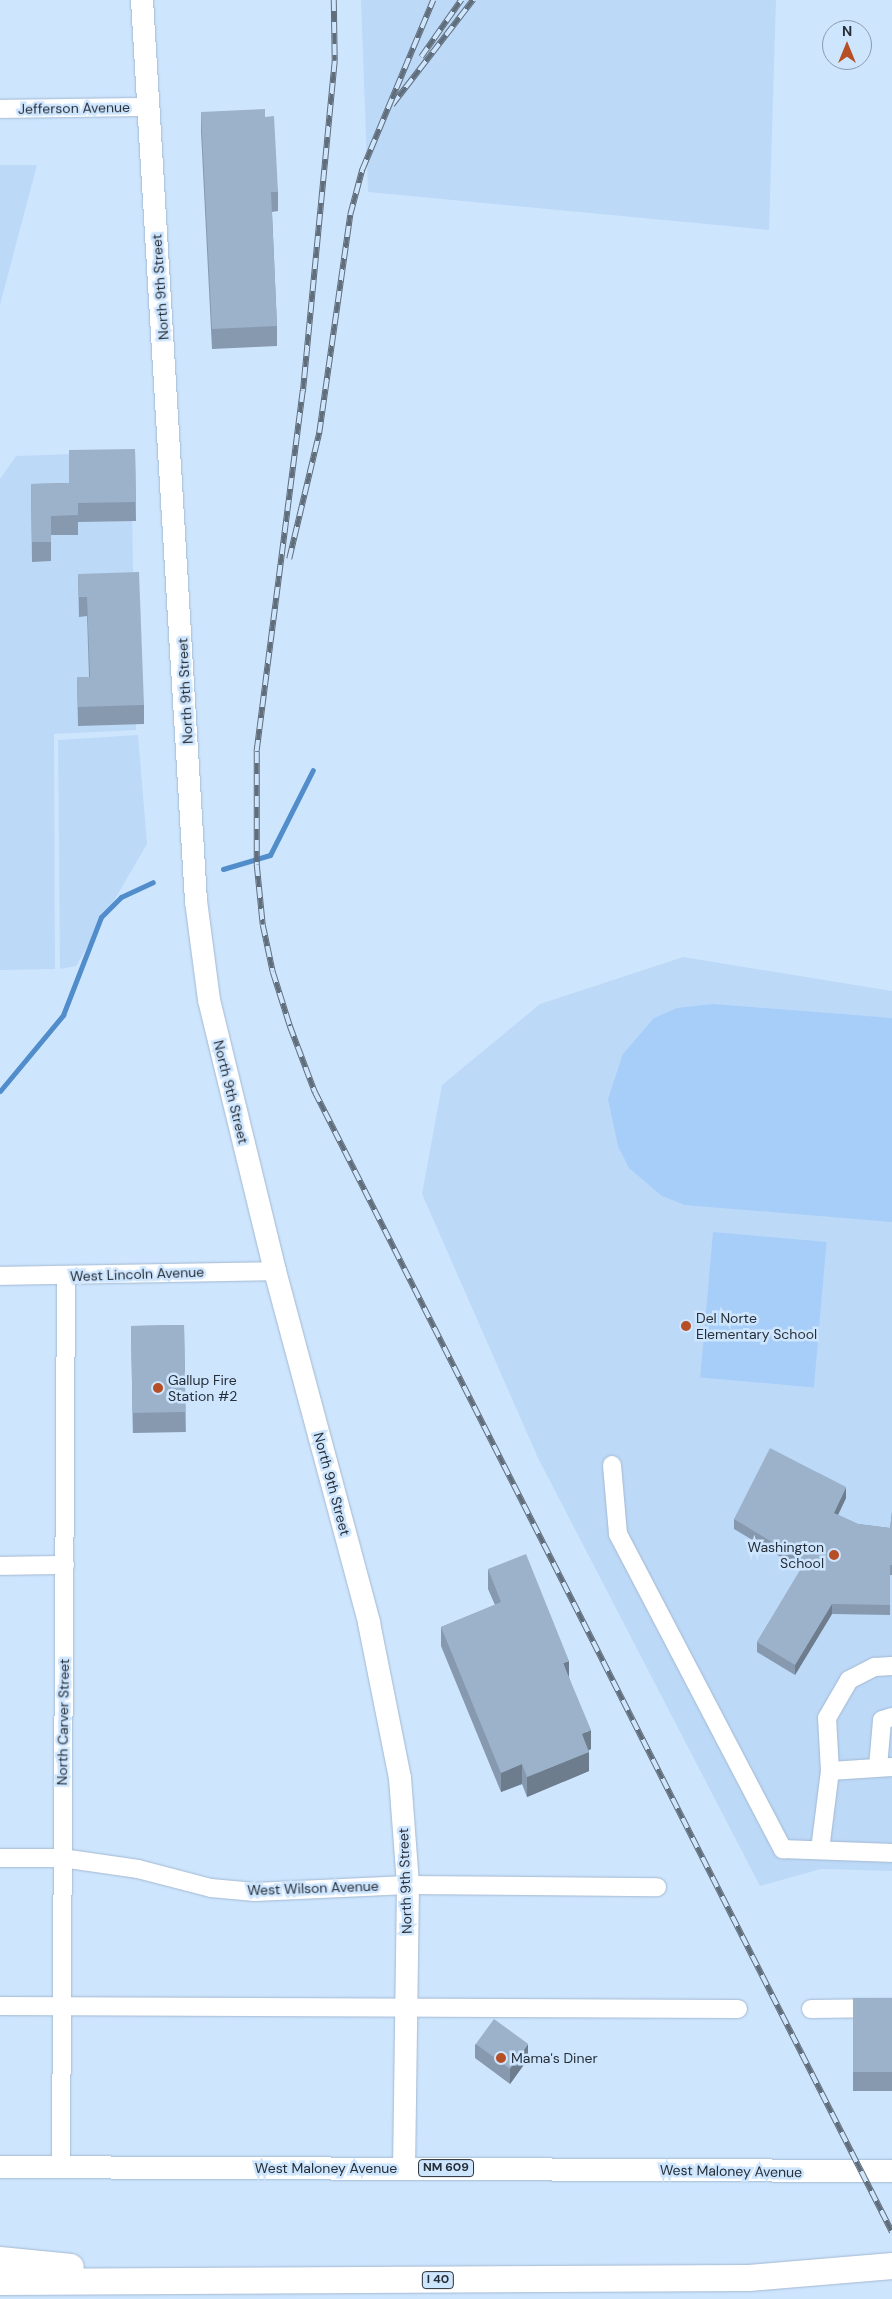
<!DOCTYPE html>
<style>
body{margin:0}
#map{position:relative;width:892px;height:2299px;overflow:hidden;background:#cee5fe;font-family:"DM Sans",sans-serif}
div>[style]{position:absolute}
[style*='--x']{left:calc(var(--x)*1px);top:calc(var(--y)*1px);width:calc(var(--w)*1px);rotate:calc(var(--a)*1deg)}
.built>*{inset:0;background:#bdd9f8}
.green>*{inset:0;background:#a6cef9;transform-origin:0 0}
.stream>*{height:5px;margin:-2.5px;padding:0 2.5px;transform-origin:2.5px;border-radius:2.5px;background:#518dcb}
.roads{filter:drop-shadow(0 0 1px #a3b9d1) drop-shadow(0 0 1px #a3b9d1)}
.minor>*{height:18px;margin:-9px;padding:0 9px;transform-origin:9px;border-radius:9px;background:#fff}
.major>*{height:22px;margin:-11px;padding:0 11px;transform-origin:11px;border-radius:11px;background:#fff}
.highway>*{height:26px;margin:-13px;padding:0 13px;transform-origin:13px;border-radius:13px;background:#fff}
.rail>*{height:5.5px;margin-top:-2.75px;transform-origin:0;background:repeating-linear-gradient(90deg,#cee5fe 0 11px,#606e7c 0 22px);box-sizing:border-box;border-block:1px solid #606e7c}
.wall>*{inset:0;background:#8699ae;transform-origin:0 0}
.shaded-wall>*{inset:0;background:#6d7d8d}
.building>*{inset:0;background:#9cb2ca;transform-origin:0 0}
.dots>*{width:14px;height:14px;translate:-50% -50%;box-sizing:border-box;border:2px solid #cee5fe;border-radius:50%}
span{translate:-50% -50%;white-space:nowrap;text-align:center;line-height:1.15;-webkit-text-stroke:5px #cee5fe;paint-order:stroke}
.shield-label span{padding:1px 4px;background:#cee5fe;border:1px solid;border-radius:4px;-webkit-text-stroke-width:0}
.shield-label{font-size:12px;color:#262f38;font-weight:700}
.street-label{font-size:14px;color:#262f38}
.poi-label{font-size:14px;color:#262f38}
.left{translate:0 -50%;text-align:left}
.right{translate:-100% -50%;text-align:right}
.north{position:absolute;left:822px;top:20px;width:50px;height:50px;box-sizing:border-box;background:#cee5fe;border:1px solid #8b9caf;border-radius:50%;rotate:0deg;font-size:14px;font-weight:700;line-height:20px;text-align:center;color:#262f38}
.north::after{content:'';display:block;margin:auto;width:18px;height:22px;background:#b64f26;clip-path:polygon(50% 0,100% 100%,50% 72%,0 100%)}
</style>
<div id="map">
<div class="built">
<i style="clip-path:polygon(361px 0,776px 0,769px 230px,368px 192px)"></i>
<i style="clip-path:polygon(0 165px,37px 165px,0 305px)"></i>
<i style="clip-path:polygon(131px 452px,136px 730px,54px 734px,55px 969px,0 970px,0 479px,16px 456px)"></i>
<i style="clip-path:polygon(138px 735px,147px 844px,76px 966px,60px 969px,58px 740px)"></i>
<i style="clip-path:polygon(683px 957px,892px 991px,892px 1871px,821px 1869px,760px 1886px,538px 1458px,422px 1194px,442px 1085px,540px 1004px)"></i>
</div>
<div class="green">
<i style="clip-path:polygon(713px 1004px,892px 1018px,892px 1222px,685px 1205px,662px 1196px,629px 1168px,618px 1146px,608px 1099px,623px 1054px,654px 1018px,677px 1008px)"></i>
<i style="left:713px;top:1232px;width:114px;height:146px;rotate:5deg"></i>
</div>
<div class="stream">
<i style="--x:223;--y:869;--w:49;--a:-16.6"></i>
<i style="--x:270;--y:855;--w:95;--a:-63.2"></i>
<i style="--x:0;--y:1091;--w:99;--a:-50.3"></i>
<i style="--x:63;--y:1015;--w:105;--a:-68.8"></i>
<i style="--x:101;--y:917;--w:28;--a:-45"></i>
<i style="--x:121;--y:897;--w:35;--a:-25"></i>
</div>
<div class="roads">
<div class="minor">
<i style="--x:0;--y:109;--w:149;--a:-0.8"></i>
<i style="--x:0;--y:1276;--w:275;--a:-1"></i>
<i style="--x:612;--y:1465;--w:69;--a:85"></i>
<i style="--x:618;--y:1534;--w:356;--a:62.4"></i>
<i style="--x:783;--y:1849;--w:109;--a:2.1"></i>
<i style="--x:0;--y:1566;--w:65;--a:-0.9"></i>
<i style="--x:878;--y:1767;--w:47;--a:-85.1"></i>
<i style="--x:882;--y:1720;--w:10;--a:-17"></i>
<i style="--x:830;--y:1771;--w:62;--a:-3.7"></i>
<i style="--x:820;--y:1850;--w:80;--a:-82.8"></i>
<i style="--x:830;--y:1771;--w:53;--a:-93.2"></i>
<i style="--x:827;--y:1718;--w:44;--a:-59.9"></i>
<i style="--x:849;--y:1680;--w:29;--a:-27"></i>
<i style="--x:875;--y:1667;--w:17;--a:-3"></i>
<i style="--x:0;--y:1858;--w:62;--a:0"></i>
<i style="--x:62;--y:1858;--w:77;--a:8.2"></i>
<i style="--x:138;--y:1869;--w:75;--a:14.6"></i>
<i style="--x:211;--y:1888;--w:44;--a:5.2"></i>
<i style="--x:255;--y:1892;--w:153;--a:-2.6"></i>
<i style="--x:408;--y:1885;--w:249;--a:0.5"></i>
<i style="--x:0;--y:2006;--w:738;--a:0.23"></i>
<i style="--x:811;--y:2009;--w:81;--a:-0.7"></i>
<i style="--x:61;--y:2167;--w:891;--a:-89.68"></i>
</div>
<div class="major">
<i style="--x:142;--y:0;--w:903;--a:86.57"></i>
<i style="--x:196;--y:901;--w:100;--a:82.5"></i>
<i style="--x:209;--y:1000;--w:279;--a:76.3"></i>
<i style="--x:275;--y:1271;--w:364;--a:75"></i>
<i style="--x:369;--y:1623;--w:158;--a:78.7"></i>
<i style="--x:400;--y:1778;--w:107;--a:85.7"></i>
<i style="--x:408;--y:1885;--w:283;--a:90.8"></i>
<i style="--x:0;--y:2167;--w:892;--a:0.26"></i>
</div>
<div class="highway">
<i style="--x:0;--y:2260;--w:71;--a:5.6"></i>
<i style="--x:0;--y:2282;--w:749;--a:-0.31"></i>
<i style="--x:749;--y:2278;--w:144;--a:-4.8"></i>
</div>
</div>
<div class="rail">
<i style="--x:334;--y:0;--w:61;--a:89.1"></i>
<i style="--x:335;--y:61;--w:332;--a:95.5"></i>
<i style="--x:303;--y:391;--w:364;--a:97.3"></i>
<i style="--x:257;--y:752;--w:113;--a:90"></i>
<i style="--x:257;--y:865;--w:60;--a:84.3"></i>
<i style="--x:263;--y:925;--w:48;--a:78"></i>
<i style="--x:273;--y:972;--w:57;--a:72.5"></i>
<i style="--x:290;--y:1026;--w:71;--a:69.3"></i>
<i style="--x:315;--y:1092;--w:1278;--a:63.15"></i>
<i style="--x:421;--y:57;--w:70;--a:-54.9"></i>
<i style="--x:392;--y:105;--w:133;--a:-52.4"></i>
<i style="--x:289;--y:559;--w:130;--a:-76.6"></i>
<i style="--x:319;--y:433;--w:220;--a:-81.9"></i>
<i style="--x:350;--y:215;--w:47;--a:-75.1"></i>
<i style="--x:362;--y:170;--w:184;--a:-67.3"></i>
</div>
<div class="wall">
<i style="clip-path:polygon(201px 112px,265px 117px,278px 192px,278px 211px,272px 212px,277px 326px,277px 346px,212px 349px,201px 132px)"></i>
<i style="clip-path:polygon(135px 449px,136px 521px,78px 522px,78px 535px,51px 535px,51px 561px,32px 562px,31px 484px,69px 483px)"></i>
<i style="clip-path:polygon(78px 574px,144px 705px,144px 724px,78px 726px,77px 677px,89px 677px,87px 616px,79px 617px)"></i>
<i style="left:184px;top:1325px;width:107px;height:53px;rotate:89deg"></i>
<i style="clip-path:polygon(846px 1498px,838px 1515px,858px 1524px,890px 1528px,892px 1512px,892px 1575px,890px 1575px,890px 1615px,832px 1614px,795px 1675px,757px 1652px,757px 1642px,801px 1569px,734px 1529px,734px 1519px)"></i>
<i style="clip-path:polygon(488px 1569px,569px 1677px,591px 1749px,589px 1750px,589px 1771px,527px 1797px,522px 1784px,501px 1792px,441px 1646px,441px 1627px,495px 1605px,488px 1589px)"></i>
<i style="left:892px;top:1998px;width:93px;height:39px;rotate:90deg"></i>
<i style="clip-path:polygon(475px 2044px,528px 2059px,510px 2084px,475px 2058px)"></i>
</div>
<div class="shaded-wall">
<i style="clip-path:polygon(846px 1487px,846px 1498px,834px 1523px,834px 1513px)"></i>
<i style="clip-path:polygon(832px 1604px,832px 1614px,795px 1675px,795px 1665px)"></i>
<i style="clip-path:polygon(569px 1661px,569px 1680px,563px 1663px)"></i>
<i style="clip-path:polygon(591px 1730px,591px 1749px,582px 1753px,582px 1734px)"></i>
<i style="clip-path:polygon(589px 1752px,589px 1771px,527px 1797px,527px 1777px)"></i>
<i style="clip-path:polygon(522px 1764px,522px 1784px,501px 1792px,501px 1773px)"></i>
<i style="clip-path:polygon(528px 2044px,528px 2059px,510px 2084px,510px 2069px)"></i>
</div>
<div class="building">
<i style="clip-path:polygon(265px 109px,265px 117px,274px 116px,278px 192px,271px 192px,277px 326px,212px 329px,201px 112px)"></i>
<i style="clip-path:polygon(135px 449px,136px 502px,78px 503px,78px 515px,51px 516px,51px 542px,32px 542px,31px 484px,69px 483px,69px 450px)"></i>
<i style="clip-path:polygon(139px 572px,144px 705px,78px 707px,77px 677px,90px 677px,87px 597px,79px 597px,78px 574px)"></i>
<i style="left:184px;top:1325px;width:87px;height:53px;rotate:89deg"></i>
<i style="clip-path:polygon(770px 1448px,846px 1487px,834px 1513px,858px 1524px,890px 1528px,892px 1512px,892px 1565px,890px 1565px,890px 1605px,832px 1604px,795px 1665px,757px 1642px,805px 1562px,734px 1519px)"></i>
<i style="clip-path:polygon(526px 1554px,569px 1661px,563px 1663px,591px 1730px,582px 1734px,589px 1752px,527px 1777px,522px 1764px,501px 1773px,441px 1627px,501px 1602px,488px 1569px)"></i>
<i style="left:892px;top:1998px;width:74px;height:39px;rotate:90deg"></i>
<i style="left:494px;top:2019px;width:42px;height:31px;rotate:36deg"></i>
</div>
<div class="dots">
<i style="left:686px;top:1326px;background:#b64f26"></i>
<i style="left:158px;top:1388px;background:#b64f26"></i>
<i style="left:834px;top:1555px;background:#b64f26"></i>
<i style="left:501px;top:2058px;background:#b64f26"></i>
</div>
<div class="shield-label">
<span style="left:446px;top:2168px">NM 609</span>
<span style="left:438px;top:2280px">I 40</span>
</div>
<div class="street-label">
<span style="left:74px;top:108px;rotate:-1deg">Jefferson Avenue</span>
<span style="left:160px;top:287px;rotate:-94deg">North 9th Street</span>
<span style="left:185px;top:691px;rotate:-93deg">North 9th Street</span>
<span style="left:231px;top:1092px;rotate:76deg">North 9th Street</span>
<span style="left:137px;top:1274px;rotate:-2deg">West Lincoln Avenue</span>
<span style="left:332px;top:1484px;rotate:75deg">North 9th Street</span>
<span style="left:63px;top:1722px;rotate:-89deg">North Carver Street</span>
<span style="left:405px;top:1881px;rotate:-92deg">North 9th Street</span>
<span style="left:313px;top:1888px;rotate:-2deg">West Wilson Avenue</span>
<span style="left:326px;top:2168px">West Maloney Avenue</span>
<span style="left:731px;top:2171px;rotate:1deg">West Maloney Avenue</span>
</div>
<div class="poi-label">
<span class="left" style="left:696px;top:1326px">Del Norte<br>Elementary School</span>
<span class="left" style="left:168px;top:1388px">Gallup Fire<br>Station #2</span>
<span class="right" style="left:824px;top:1555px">Washington<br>School</span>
<span class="left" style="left:511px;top:2058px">Mama's Diner</span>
</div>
<div class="north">N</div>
</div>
